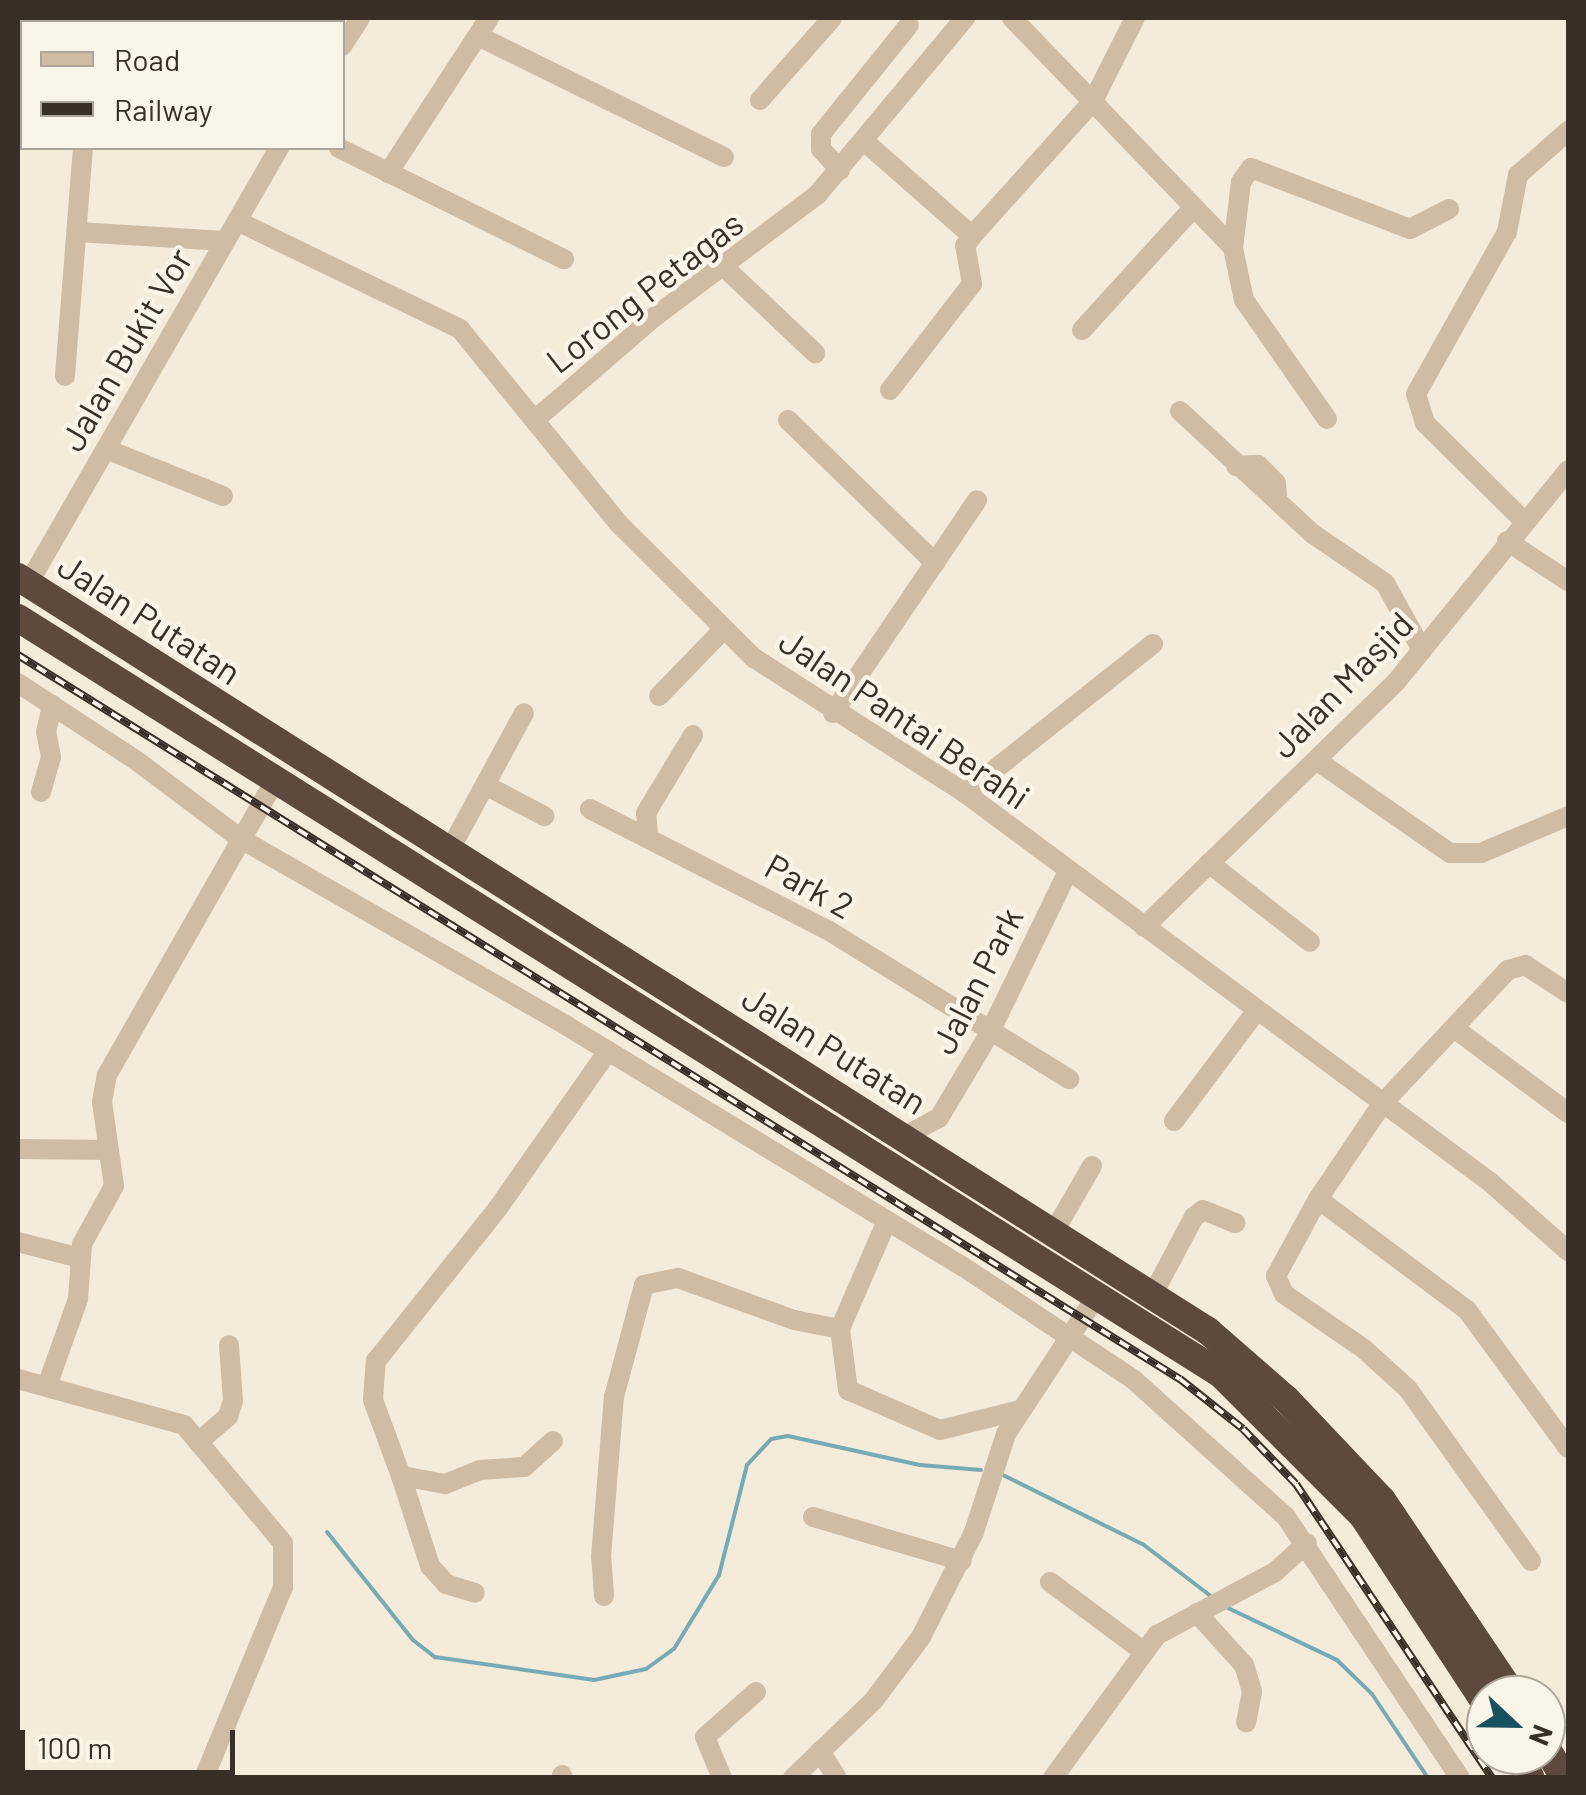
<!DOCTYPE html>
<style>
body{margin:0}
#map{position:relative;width:1586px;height:1795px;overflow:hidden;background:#f4ebdb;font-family:Barlow,sans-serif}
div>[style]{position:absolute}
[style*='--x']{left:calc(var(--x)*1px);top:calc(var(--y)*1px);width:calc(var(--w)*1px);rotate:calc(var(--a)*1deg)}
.stream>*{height:4px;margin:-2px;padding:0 2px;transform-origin:2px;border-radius:2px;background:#76abb5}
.minor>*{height:20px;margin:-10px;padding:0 10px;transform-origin:10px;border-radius:10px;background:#cebca5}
.highway>*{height:28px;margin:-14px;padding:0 14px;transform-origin:14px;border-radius:14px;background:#5b4a3d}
.rail>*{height:8px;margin-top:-4px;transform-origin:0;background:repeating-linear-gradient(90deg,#fbf4e8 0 11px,#392f27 0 22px);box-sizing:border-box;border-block:2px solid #392f27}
span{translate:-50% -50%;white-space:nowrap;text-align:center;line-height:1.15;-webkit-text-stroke:9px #fbf4e8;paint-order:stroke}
.street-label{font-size:35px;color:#392f27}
.frame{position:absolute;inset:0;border:20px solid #392f27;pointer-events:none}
.legend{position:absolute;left:20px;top:20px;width:325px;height:130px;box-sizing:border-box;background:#fbf4e8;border:2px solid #ada59b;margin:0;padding:12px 18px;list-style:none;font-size:30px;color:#392f27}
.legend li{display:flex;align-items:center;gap:20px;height:50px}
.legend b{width:50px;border:2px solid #ada59b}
.north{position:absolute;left:1466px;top:1675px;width:100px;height:100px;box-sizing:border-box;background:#fbf4e8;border:2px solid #ada59b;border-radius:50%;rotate:112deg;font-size:28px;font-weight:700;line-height:40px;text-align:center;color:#392f27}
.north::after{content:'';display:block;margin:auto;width:35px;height:45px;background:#18525f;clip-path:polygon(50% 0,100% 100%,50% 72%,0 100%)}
.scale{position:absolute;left:20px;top:1730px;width:215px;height:45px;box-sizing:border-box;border:5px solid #392f27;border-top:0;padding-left:12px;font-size:30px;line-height:35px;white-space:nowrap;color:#392f27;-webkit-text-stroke:8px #fbf4e8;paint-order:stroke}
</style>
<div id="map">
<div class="stream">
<i style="--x:1003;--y:1475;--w:157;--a:26.4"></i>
<i style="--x:1144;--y:1545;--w:86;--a:37.4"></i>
<i style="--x:327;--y:1532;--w:138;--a:51.5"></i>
<i style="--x:413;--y:1640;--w:28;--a:38"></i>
<i style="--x:435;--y:1657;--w:161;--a:8.2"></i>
<i style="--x:594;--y:1680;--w:53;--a:-11.9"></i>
<i style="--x:646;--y:1669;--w:34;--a:-36"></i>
<i style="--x:674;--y:1649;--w:87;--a:-58.7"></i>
<i style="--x:719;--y:1575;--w:114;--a:-75.7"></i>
<i style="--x:747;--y:1465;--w:35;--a:-47"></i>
<i style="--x:771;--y:1439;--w:17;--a:-10"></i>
<i style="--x:788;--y:1436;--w:135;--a:12.4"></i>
<i style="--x:920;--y:1465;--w:61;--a:4.7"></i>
<i style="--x:1228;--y:1608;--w:121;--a:25.5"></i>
<i style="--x:1337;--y:1660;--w:49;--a:44.2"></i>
<i style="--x:1372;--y:1694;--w:101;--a:56.3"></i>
</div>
<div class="minor">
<i style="--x:1012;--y:18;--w:319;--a:46.1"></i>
<i style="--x:1233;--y:248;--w:53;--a:78.1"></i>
<i style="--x:1244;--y:300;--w:145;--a:55.1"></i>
<i style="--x:221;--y:22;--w:4;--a:-76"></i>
<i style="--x:478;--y:36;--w:274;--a:26.2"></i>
<i style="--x:342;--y:46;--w:33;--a:-57"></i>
<i style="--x:18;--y:66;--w:4;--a:14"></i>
<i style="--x:760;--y:100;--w:109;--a:-48.7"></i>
<i style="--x:864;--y:141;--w:144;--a:41.3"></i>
<i style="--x:972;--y:236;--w:181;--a:-48.1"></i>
<i style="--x:1093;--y:101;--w:93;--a:-63.2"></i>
<i style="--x:339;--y:148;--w:251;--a:26.3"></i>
<i style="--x:840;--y:170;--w:28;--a:-132"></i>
<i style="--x:821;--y:149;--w:15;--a:-90"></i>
<i style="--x:821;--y:134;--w:140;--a:-51.1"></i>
<i style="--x:388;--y:173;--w:185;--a:-56.9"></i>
<i style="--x:237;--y:221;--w:248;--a:25.8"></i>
<i style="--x:460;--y:329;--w:250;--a:50.8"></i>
<i style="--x:618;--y:523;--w:192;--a:44.8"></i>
<i style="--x:754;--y:658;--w:250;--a:32.6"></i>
<i style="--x:965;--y:793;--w:653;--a:36.54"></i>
<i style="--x:1490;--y:1182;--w:104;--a:41.5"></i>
<i style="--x:78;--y:232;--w:147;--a:3.5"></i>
<i style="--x:1233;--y:248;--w:66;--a:-83.1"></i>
<i style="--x:1241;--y:182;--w:17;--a:-54"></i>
<i style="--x:1251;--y:168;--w:170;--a:21"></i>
<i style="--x:1410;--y:229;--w:44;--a:-27.1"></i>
<i style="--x:723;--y:266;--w:127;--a:43.4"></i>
<i style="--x:1082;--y:330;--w:164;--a:-47.7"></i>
<i style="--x:65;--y:376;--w:229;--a:-85.5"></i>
<i style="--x:890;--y:390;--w:134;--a:-52.3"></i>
<i style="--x:972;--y:284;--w:39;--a:-100"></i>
<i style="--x:965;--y:246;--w:12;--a:-55"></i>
<i style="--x:1180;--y:411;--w:181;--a:42.8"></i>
<i style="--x:1313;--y:534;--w:87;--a:34.2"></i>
<i style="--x:1385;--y:583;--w:77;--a:61.1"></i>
<i style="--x:536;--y:419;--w:155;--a:-40.8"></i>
<i style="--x:653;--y:318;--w:205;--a:-36.9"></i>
<i style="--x:817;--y:195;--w:231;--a:-50.1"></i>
<i style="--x:788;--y:420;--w:205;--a:44.2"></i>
<i style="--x:106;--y:449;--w:126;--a:21.9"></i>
<i style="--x:1236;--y:466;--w:22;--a:-3"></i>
<i style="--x:1258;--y:465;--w:25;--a:45"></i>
<i style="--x:1276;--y:483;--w:16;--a:86"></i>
<i style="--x:1525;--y:522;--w:141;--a:-135.3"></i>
<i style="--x:1425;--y:423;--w:30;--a:-107"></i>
<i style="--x:1416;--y:394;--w:186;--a:-60.7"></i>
<i style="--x:1507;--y:232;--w:58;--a:-79.1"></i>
<i style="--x:1518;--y:175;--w:67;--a:-41.3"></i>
<i style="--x:1507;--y:541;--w:73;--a:33.3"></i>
<i style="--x:28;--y:584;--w:503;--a:-60.07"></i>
<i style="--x:18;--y:683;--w:142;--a:33.2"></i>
<i style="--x:137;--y:761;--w:130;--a:36.9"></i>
<i style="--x:241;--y:839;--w:376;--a:29.8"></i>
<i style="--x:567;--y:1026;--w:462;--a:31.3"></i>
<i style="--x:962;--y:1266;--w:206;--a:33.5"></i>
<i style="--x:1134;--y:1380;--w:205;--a:42"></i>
<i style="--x:1286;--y:1517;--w:314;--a:56.3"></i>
<i style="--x:659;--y:696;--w:91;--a:-45.9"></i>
<i style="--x:833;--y:713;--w:257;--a:-55.9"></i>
<i style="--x:1316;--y:760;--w:163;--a:34.8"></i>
<i style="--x:1450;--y:853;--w:31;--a:0"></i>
<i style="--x:1481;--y:853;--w:95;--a:-23"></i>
<i style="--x:485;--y:785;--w:67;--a:27.7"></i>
<i style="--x:41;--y:792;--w:36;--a:-74"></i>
<i style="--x:51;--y:757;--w:25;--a:-101"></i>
<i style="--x:46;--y:732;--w:28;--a:-77"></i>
<i style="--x:965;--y:793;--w:240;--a:-38.4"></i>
<i style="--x:590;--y:809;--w:265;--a:27"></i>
<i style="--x:826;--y:929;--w:286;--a:31.7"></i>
<i style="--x:648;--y:834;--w:21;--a:-95"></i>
<i style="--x:646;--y:813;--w:91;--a:-58.9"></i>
<i style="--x:448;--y:853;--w:159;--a:-61.5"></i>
<i style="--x:1209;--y:863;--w:128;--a:38"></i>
<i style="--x:1144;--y:927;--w:351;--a:-44.2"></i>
<i style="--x:1396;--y:682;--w:273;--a:-50.9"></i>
<i style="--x:1454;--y:1028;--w:142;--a:36.7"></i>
<i style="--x:1174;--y:1121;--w:139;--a:-53.2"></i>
<i style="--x:905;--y:1136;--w:38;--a:-28"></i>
<i style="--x:939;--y:1118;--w:98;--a:-59.2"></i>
<i style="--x:989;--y:1034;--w:181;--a:-64.1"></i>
<i style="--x:18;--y:1149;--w:90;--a:0.6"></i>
<i style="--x:1318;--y:1199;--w:186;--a:36.7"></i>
<i style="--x:1467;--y:1310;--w:171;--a:53.8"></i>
<i style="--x:886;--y:1223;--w:116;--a:113.5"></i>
<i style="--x:840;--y:1329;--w:62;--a:82.5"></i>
<i style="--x:848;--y:1390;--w:100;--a:23.5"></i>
<i style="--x:940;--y:1430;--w:82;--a:-14"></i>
<i style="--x:1055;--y:1230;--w:74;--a:-60"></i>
<i style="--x:18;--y:1242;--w:64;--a:14.5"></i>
<i style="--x:1153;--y:1294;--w:87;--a:-62"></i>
<i style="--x:1194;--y:1217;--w:11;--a:-38"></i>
<i style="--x:1203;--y:1210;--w:35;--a:22"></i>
<i style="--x:18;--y:1379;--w:172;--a:15.5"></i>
<i style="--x:184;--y:1425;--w:154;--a:50"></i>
<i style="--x:283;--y:1543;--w:44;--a:90"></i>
<i style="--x:283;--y:1587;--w:207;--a:112.5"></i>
<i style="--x:47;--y:1386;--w:92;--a:-70.4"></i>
<i style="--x:78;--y:1299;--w:55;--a:-85.8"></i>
<i style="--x:82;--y:1244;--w:66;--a:-61.1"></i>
<i style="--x:114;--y:1186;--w:85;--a:-98.1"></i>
<i style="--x:102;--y:1102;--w:27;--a:-80"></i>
<i style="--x:107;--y:1075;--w:335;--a:-60.3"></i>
<i style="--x:202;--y:1439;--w:35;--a:-41"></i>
<i style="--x:228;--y:1416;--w:16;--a:-72"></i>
<i style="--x:233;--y:1401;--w:56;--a:-94.1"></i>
<i style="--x:553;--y:1441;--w:39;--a:138"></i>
<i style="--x:524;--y:1467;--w:44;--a:176.1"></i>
<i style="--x:480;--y:1470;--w:38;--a:158"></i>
<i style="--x:445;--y:1484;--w:45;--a:-169.7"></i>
<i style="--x:401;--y:1476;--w:81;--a:-110.2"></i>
<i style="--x:373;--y:1400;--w:39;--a:-86"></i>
<i style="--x:376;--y:1361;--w:196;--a:-51.4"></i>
<i style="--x:498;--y:1208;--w:192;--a:-55"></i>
<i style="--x:401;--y:1476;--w:95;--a:72.1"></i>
<i style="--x:430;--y:1566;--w:24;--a:48"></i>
<i style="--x:446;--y:1584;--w:30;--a:17"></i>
<i style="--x:813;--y:1517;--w:155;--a:16.5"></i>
<i style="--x:1531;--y:1561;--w:211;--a:-125.6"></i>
<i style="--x:1408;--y:1389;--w:59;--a:-137.7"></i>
<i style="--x:1364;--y:1349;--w:97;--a:-145.5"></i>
<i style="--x:1284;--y:1294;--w:20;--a:-114"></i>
<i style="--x:1276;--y:1276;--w:88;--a:-61.4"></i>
<i style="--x:1318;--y:1199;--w:115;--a:-56"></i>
<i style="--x:1382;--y:1104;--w:184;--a:-46.8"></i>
<i style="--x:1508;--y:970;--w:18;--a:-16"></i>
<i style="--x:1525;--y:965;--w:51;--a:33.1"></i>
<i style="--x:1050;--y:1582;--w:116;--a:36.6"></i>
<i style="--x:604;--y:1596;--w:39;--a:-94"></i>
<i style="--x:601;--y:1557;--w:161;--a:-85.4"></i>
<i style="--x:614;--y:1397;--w:116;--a:-75"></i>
<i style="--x:644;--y:1285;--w:35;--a:-12"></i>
<i style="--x:678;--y:1278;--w:123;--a:19.9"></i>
<i style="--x:794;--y:1320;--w:47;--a:11.1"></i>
<i style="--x:1197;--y:1613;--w:70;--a:47.9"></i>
<i style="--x:1244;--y:1665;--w:28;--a:73"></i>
<i style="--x:1252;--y:1692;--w:31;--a:101"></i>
<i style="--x:820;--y:1751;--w:32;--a:58"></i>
<i style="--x:562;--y:1775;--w:3;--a:72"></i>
<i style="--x:722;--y:1778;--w:44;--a:-112.5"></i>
<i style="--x:705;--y:1737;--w:68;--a:-41.4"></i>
<i style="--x:793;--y:1778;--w:112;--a:-43.9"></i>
<i style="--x:874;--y:1700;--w:79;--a:-53.3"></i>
<i style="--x:921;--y:1637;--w:118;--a:-63.2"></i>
<i style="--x:974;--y:1532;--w:103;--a:-71.9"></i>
<i style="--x:1006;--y:1434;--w:168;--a:-56.7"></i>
<i style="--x:1053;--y:1778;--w:177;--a:-54"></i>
<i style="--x:1157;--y:1635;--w:134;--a:-28.1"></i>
<i style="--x:1275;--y:1572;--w:43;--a:-42.2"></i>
</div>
<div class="highway">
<i style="--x:18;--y:577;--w:1409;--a:32.36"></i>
<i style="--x:1208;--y:1331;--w:103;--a:41.1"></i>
<i style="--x:1286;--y:1399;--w:139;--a:46.5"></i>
<i style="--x:1382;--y:1500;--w:235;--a:56.1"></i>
<i style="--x:18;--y:618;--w:1421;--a:32.15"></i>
<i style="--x:1221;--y:1374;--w:201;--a:45"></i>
<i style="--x:1363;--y:1516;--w:225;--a:56.8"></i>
<i style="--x:1546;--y:1748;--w:36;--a:58"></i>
<i style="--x:1518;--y:1755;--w:26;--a:61"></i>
</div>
<div class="rail">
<i style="--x:18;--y:655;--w:1369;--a:31.93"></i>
<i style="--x:1180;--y:1379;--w:80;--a:38.4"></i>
<i style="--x:1243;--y:1429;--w:76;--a:46.1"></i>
<i style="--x:1296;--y:1484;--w:353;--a:56.3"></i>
</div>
<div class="street-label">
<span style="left:644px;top:291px;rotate:-38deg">Lorong Petagas</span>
<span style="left:125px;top:349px;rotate:-60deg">Jalan Bukit Vor</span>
<span style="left:150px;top:618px;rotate:33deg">Jalan Putatan</span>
<span style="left:1341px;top:684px;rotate:-46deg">Jalan Masjid</span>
<span style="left:905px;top:718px;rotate:34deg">Jalan Pantai Berahi</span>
<span style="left:810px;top:885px;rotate:29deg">Park 2</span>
<span style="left:976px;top:980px;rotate:-63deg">Jalan Park</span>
<span style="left:835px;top:1049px;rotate:32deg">Jalan Putatan</span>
</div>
<div class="frame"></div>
<ul class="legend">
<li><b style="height:12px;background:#cebca5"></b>Road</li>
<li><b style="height:12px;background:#392f27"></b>Railway</li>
</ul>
<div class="north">N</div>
<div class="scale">100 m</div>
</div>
